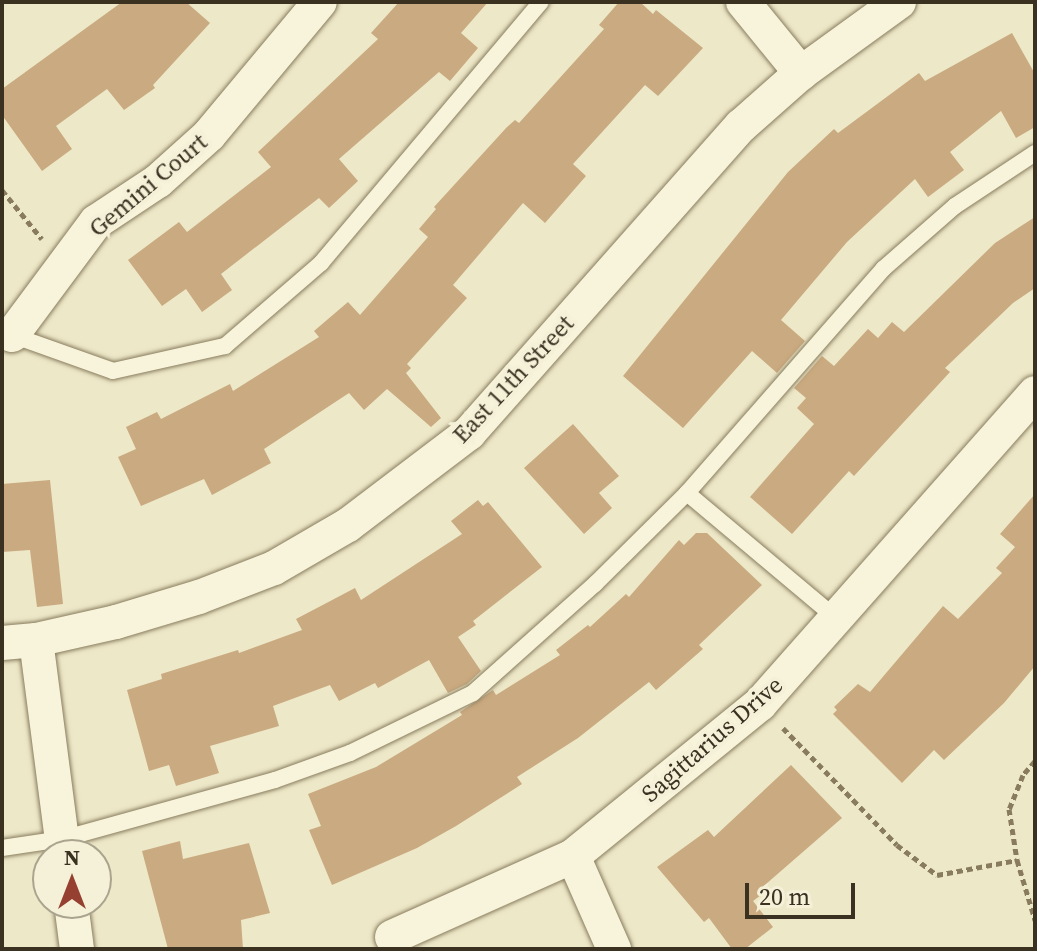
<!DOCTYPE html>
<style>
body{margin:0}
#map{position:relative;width:1037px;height:951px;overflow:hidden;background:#ede8c8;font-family:"Source Serif 4",serif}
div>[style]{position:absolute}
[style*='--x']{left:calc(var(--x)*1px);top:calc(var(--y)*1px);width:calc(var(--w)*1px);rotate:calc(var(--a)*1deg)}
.building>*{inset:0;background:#caaa80}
.path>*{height:5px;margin-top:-2.5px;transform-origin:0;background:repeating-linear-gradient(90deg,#897c5e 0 6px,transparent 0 10px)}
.roads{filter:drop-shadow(0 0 2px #897c5e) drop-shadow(0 0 2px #897c5e)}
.service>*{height:16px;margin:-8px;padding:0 8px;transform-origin:8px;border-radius:8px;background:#f8f4db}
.minor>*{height:34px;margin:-17px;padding:0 17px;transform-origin:17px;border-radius:17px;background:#f8f4db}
span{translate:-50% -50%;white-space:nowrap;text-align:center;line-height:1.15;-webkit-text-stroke:8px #f5f1d8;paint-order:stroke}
.street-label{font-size:24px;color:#3a3121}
.frame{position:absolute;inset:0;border:4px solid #3a3121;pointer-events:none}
.north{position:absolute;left:32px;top:839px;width:80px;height:80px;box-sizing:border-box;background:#f5f1d8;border:2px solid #aaa48f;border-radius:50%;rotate:0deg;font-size:22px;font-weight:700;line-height:32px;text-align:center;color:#3a3121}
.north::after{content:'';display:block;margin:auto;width:28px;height:36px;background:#954030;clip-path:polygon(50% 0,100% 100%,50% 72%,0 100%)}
.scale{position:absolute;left:745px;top:883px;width:110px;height:36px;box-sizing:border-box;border:4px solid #3a3121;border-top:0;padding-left:10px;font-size:24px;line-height:28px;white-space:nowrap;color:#3a3121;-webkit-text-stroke:6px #f5f1d8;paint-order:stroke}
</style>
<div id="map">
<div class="building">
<i style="clip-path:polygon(122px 2px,186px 2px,210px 23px,153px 85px,155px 88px,124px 110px,107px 89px,56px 126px,72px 149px,42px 171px,2px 115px,2px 89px)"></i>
<i style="clip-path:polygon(399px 2px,488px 2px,461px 33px,478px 48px,450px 81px,439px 72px,339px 159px,358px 181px,329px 208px,319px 198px,221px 274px,232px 290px,202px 312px,186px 289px,162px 306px,128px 260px,179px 222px,187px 232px,271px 167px,258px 152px,378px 39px,371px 33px)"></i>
<i style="clip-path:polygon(619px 2px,640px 2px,653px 14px,656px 10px,703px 48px,658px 96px,645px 85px,573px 164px,586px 176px,545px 223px,523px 203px,453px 285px,467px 298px,407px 364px,411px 368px,406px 373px,441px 418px,431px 427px,387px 389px,364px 410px,349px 393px,264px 449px,271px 463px,212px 495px,204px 479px,141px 506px,118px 457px,136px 449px,126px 427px,157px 412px,161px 419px,230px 384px,233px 391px,319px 337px,314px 331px,348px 302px,360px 315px,428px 237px,419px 229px,436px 209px,434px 207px,507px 127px,515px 120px,519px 123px,604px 29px,599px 25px)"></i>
<i style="clip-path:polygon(1012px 33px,1035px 74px,1035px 127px,1016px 138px,1001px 111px,950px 152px,964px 170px,928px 197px,915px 179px,847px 242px,781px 320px,805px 341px,777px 373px,752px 351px,683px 428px,623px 376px,788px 172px,834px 129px,838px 133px,919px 73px,925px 81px)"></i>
<i style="clip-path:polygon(1035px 217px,1035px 288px,1013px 303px,945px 368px,950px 372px,854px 476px,849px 471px,792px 534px,750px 497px,814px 424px,797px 408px,806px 398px,794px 388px,822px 356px,834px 366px,868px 329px,878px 338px,892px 322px,904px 332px,995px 243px)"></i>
<i style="clip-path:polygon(573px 424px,619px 476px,599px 493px,612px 508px,584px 534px,524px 468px)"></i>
<i style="clip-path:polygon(50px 480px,63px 604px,37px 607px,30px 550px,2px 552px,2px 484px)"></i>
<i style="clip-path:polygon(1035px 494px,1035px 666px,1004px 703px,944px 760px,934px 750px,902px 783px,833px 714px,837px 710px,834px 707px,858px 684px,870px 692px,943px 606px,958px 619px,1002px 573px,996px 568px,1015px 547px,1000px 534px)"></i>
<i style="clip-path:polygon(478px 500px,483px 506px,488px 502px,542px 567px,473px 621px,476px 625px,458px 637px,481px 671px,467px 684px,448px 693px,429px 660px,378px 688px,375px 683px,339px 701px,330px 685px,273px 706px,279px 726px,210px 746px,219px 773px,176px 786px,169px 765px,149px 771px,127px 690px,162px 679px,161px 674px,238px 650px,239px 653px,302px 630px,296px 619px,355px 588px,361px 600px,462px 534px,451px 521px)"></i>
<i style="clip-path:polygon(696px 533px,707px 533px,762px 585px,699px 645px,703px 649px,656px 690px,649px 682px,578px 738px,517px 777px,522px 784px,456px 826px,417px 848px,332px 885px,309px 830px,321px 826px,308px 794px,376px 767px,462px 715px,460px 712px,493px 690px,496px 695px,560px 655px,556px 650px,588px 625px,590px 627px,626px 594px,629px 597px,679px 540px,684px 545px)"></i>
<i style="clip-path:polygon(791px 765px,842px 818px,758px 891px,761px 895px,753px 901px,773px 927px,745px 949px,732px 949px,709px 918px,704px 922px,657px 867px,708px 830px,714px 837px)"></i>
<i style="clip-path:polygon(180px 841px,183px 859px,249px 843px,270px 913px,241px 920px,243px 949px,168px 949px,142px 851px)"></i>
</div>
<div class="path">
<i style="--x:2;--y:190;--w:63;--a:50.8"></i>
<i style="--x:783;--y:728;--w:163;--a:45.7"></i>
<i style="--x:897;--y:845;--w:50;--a:36.9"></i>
<i style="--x:937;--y:875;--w:81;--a:-10.6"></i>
<i style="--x:1035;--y:761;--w:18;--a:131"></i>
<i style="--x:1023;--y:775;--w:37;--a:112"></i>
<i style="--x:1009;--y:809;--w:52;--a:81.1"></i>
<i style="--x:1017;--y:860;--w:63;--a:73.3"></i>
</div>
<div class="roads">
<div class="service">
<i style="--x:8;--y:338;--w:5;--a:-37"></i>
<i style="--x:12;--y:335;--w:107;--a:19.6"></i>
<i style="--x:113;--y:371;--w:115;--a:-12.6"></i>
<i style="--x:225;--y:346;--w:127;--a:-40.8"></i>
<i style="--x:321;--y:263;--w:341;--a:-49.9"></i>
<i style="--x:687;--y:493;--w:196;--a:40"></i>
<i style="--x:2;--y:848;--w:61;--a:-8.5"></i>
<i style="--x:62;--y:839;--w:221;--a:-15.5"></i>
<i style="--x:275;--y:780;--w:80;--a:-19.8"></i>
<i style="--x:350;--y:753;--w:137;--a:-26"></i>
<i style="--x:473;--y:693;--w:164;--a:-41.8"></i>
<i style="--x:595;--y:584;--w:129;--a:-44.7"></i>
<i style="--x:687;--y:493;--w:298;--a:-48.8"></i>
<i style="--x:883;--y:269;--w:96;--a:-41.2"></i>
<i style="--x:955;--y:206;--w:96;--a:-33.5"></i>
</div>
<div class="minor">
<i style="--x:743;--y:2;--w:92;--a:50.8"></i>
<i style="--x:12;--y:335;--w:141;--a:-53.4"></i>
<i style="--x:96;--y:222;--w:74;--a:-33.5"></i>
<i style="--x:158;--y:181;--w:69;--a:-42"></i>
<i style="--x:209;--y:135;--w:173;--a:-50.2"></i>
<i style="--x:36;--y:640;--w:217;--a:82.6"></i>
<i style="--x:2;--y:643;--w:34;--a:-5"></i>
<i style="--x:36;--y:640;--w:82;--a:-12.7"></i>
<i style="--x:116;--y:622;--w:87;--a:-16.8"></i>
<i style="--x:199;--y:597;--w:80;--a:-21.1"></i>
<i style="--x:274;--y:568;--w:86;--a:-30.2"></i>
<i style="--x:348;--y:525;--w:152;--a:-37.2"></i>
<i style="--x:469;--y:433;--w:410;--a:-48.5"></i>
<i style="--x:741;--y:126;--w:80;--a:-41.5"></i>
<i style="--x:801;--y:73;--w:121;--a:-35.9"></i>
<i style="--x:573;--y:856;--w:102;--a:66.2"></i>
<i style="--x:71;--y:903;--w:46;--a:82.6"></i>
<i style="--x:392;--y:937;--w:198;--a:-24.1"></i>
<i style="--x:573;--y:856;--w:241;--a:-39.1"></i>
<i style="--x:760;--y:704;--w:415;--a:-48.5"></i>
</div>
</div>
<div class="street-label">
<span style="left:148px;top:185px;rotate:-40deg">Gemini Court</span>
<span style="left:513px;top:379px;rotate:-47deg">East 11th Street</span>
<span style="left:712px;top:739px;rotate:-41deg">Sagittarius Drive</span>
</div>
<div class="frame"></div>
<div class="north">N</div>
<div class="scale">20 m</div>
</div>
